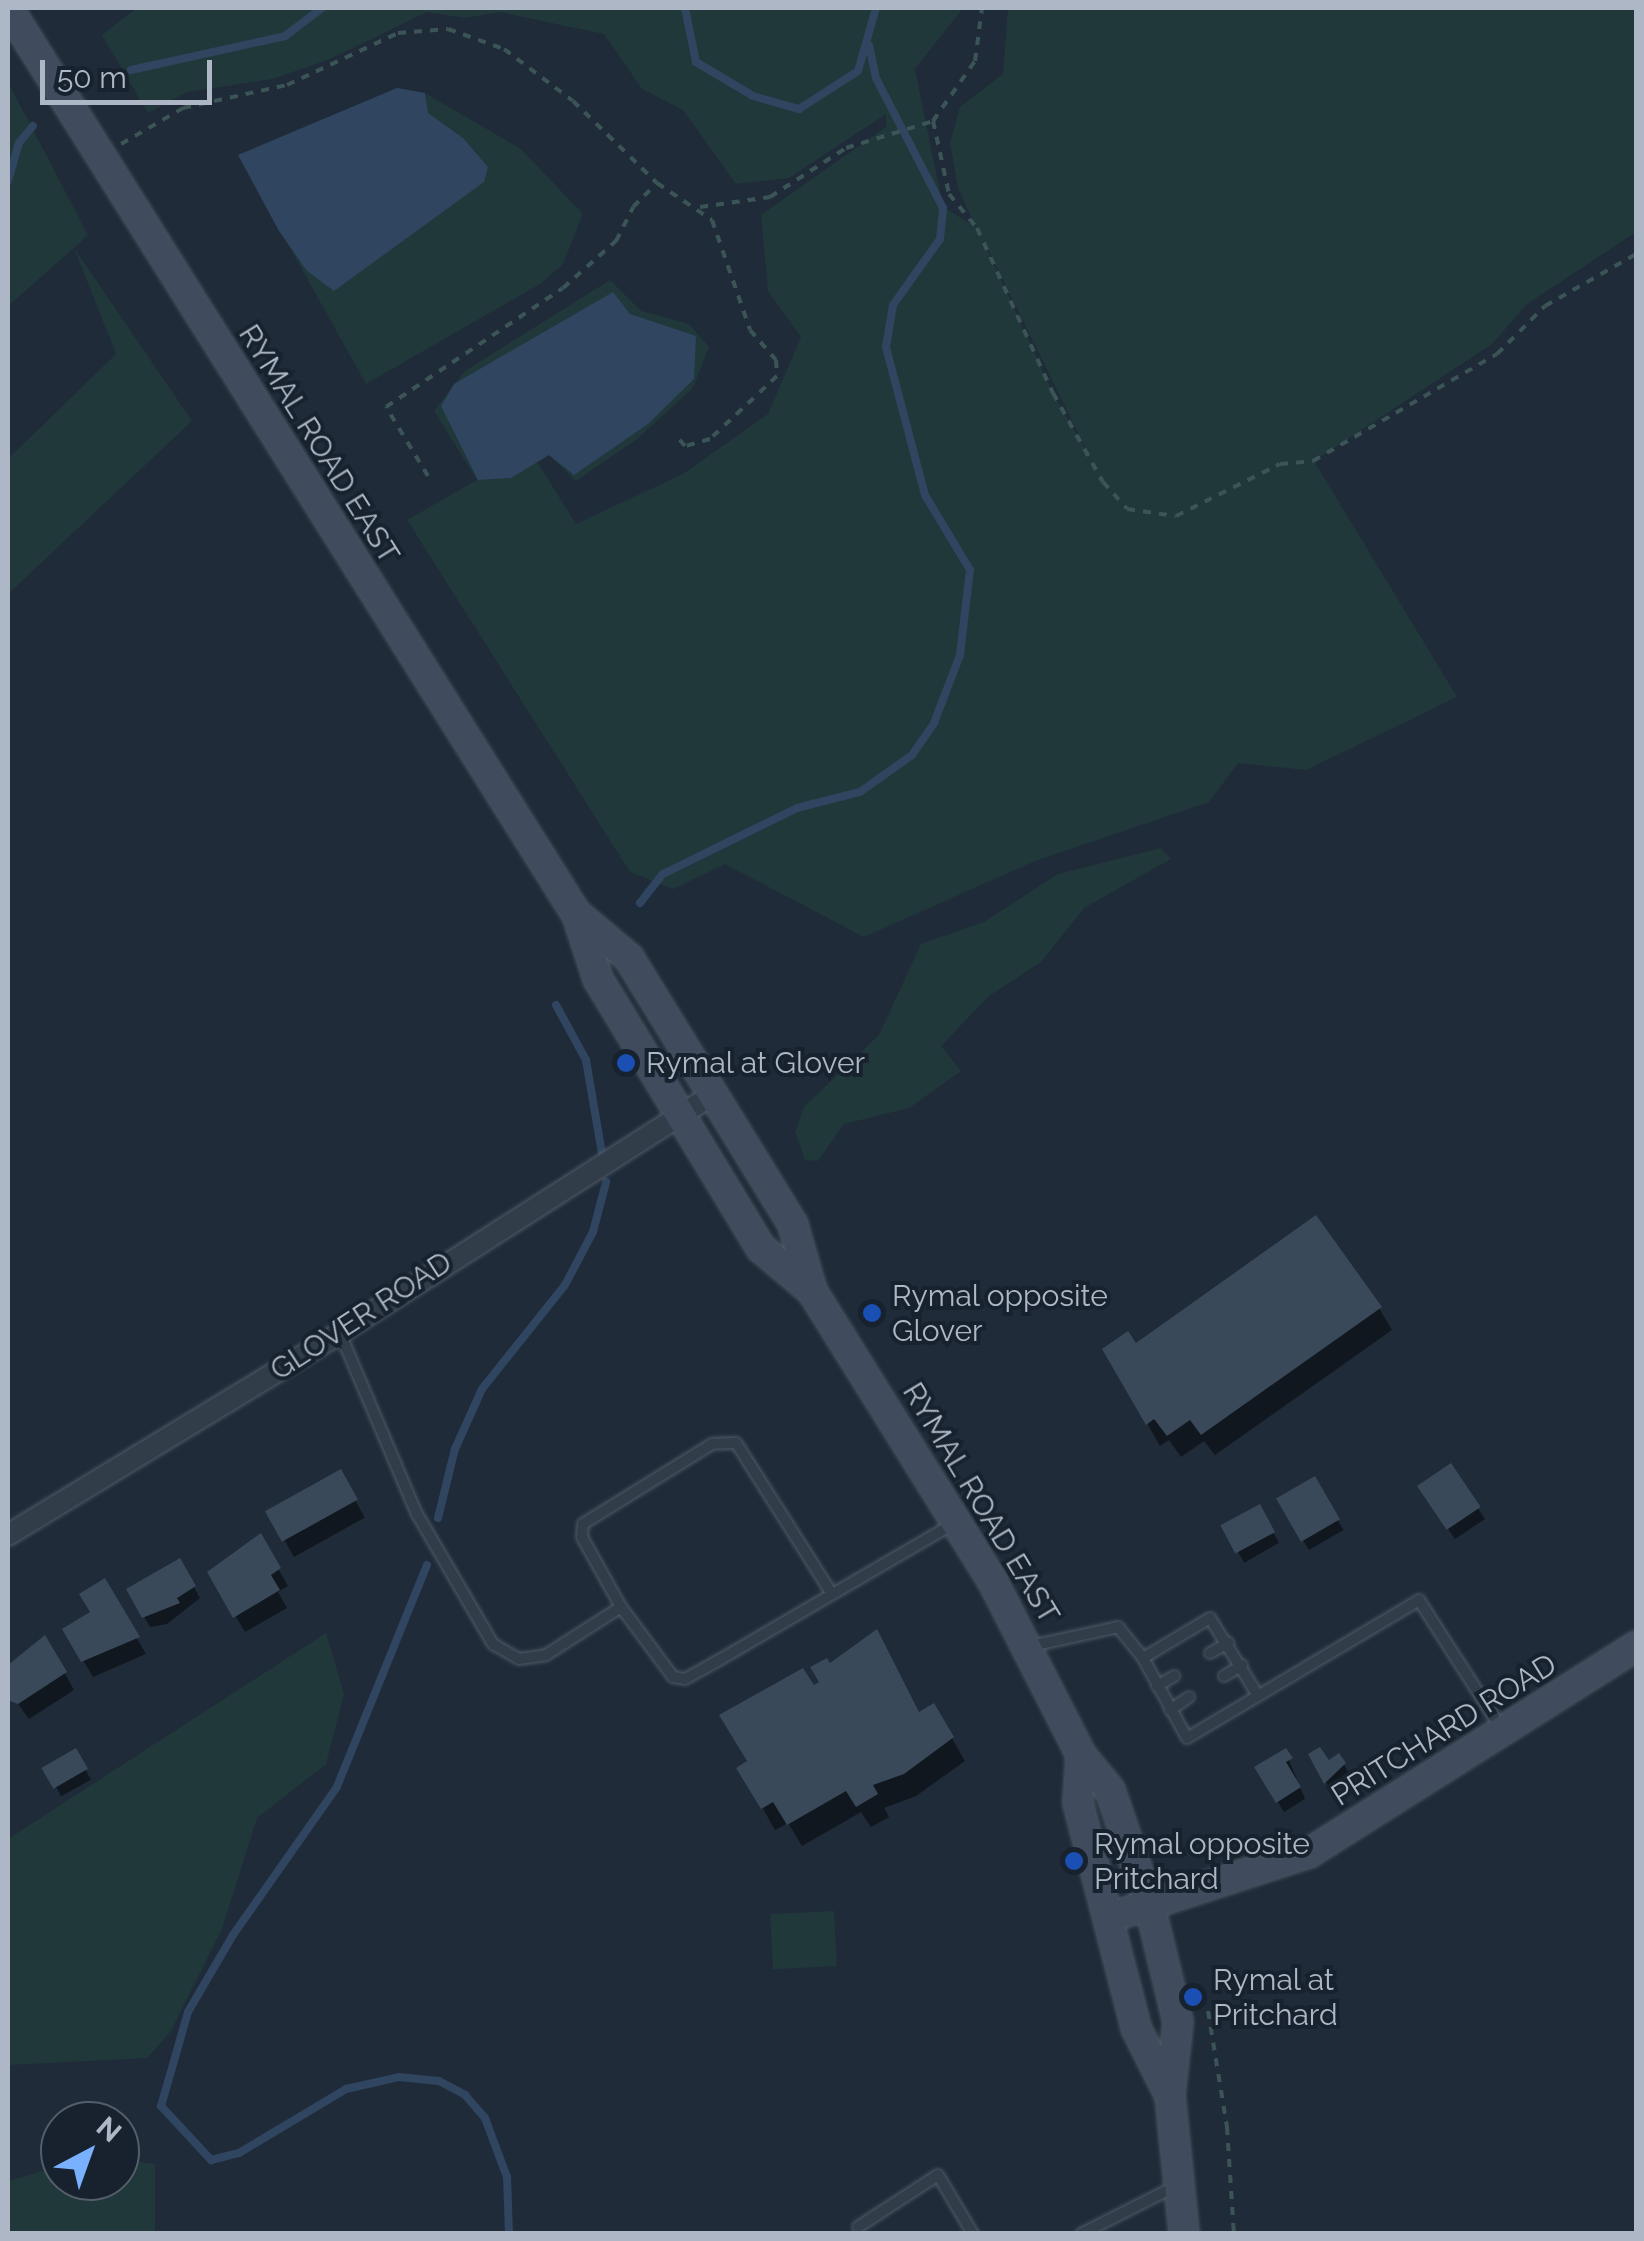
<!DOCTYPE html>
<style>
body{margin:0}
#map{position:relative;width:1644px;height:2241px;overflow:hidden;background:#1f2b39;font-family:Raleway,sans-serif}
div>[style]{position:absolute}
[style*='--x']{left:calc(var(--x)*1px);top:calc(var(--y)*1px);width:calc(var(--w)*1px);rotate:calc(var(--a)*1deg)}
.green>*{inset:0;background:#21383a;transform-origin:0 0}
.water>*{inset:0;background:#2f4560}
.shadow>*{inset:0;background:#0007;transform-origin:0 0}
.stream>*{height:8px;margin:-4px;padding:0 4px;transform-origin:4px;border-radius:4px;background:#2f4560}
.building>*{inset:0;background:#3a4959;transform-origin:0 0}
.path>*{height:4px;margin-top:-2px;transform-origin:0;background:repeating-linear-gradient(90deg,#3b5455 0 8px,transparent 0 16px)}
.roads{filter:drop-shadow(0 0 2px #505a67) drop-shadow(0 0 2px #505a67)}
.service>*{height:10px;margin:-5px;padding:0 5px;transform-origin:5px;border-radius:5px;background:#323d4a}
.minor>*{height:20px;margin:-10px;padding:0 10px;transform-origin:10px;border-radius:10px;background:#323d4a}
.secondary>*{height:28px;margin:-14px;padding:0 14px;transform-origin:14px;border-radius:14px;background:#404c5d}
.dots>*{width:28px;height:28px;translate:-50% -50%;box-sizing:border-box;border:5px solid #18222e;border-radius:50%}
span{translate:-50% -50%;white-space:nowrap;text-align:center;line-height:1.15;-webkit-text-stroke:8px #18222e;paint-order:stroke}
.street-label{font-size:30px;color:#adb7c6}
.poi-label{font-size:30px;color:#adb7c6}
.left{translate:0 -50%;text-align:left}
.frame{position:absolute;inset:0;border:10px solid #adb7c6;pointer-events:none}
.north{position:absolute;left:40px;top:2101px;width:100px;height:100px;box-sizing:border-box;background:#18222e;border:2px solid #545e6b;border-radius:50%;rotate:41deg;font-size:28px;font-weight:700;line-height:40px;text-align:center;color:#adb7c6}
.north::after{content:'';display:block;margin:auto;width:35px;height:45px;background:#79b1ff;clip-path:polygon(50% 0,100% 100%,50% 72%,0 100%)}
.scale{position:absolute;left:40px;top:60px;width:172px;height:45px;box-sizing:border-box;border:5px solid #adb7c6;border-top:0;padding-left:12px;font-size:30px;line-height:35px;white-space:nowrap;color:#adb7c6;-webkit-text-stroke:8px #18222e;paint-order:stroke}
</style>
<div id="map">
<div class="green">
<i style="clip-path:polygon(evenodd,137px 8px,963px 8px,915px 69px,943px 207px,976px 227px,958px 188px,950px 143px,960px 107px,1003px 74px,1008px 8px,1636px 8px,1636px 232px,1527px 304px,1492px 344px,1314px 461px,1457px 697px,1306px 770px,1238px 763px,1209px 802px,1035px 861px,864px 937px,725px 864px,673px 889px,630px 872px,407px 520px,477px 480px,434px 411px,465px 371px,610px 280px,641px 311px,689px 324px,709px 347px,693px 388px,637px 439px,576px 481px,549px 455px,537px 462px,576px 524px,683px 474px,768px 414px,801px 337px,768px 291px,761px 215px,886px 127px,886px 114px,789px 178px,736px 184px,683px 110px,642px 89px,604px 34px,500px 12px,465px 18px,427px 12px,328px 60px,272px 79px,187px 92px,148px 113px,102px 35px,137px 8px,985px 245px,986px 245px,1089px 455px,1053px 393px,985px 245px)"></i>
<i style="clip-path:polygon(8px 82px,88px 235px,74px 248px,192px 421px,8px 594px,8px 459px,116px 354px,74px 248px,8px 306px)"></i>
<i style="clip-path:polygon(397px 88px,425px 93px,521px 149px,583px 214px,563px 264px,540px 284px,366px 384px,238px 155px)"></i>
<i style="clip-path:polygon(1161px 848px,1171px 859px,1084px 908px,1041px 962px,989px 996px,941px 1046px,961px 1071px,909px 1108px,844px 1124px,818px 1161px,805px 1160px,795px 1132px,804px 1107px,879px 1035px,921px 944px,984px 922px,1058px 874px)"></i>
<i style="clip-path:polygon(326px 1633px,344px 1694px,326px 1764px,257px 1818px,222px 1929px,171px 2031px,147px 2058px,8px 2065px,8px 1839px)"></i>
<i style="left:834px;top:1911px;width:55px;height:64px;rotate:87deg"></i>
<i style="clip-path:polygon(120px 2160px,155px 2164px,155px 2233px,8px 2233px,8px 2181px,60px 2166px,60px 2181px,120px 2181px)"></i>
</div>
<div class="water">
<i style="clip-path:polygon(397px 88px,425px 93px,428px 113px,463px 138px,488px 167px,484px 182px,334px 291px,307px 271px,279px 231px,238px 155px)"></i>
<i style="clip-path:polygon(613px 292px,630px 314px,696px 336px,694px 379px,648px 424px,574px 475px,549px 455px,511px 478px,478px 480px,441px 406px,454px 384px)"></i>
</div>
<div class="shadow">
<i style="clip-path:polygon(1379px 1308px,1392px 1330px,1215px 1455px,1204px 1441px,1181px 1457px,1169px 1440px,1160px 1446px,1105px 1350px)"></i>
<i style="clip-path:polygon(1450px 1467px,1485px 1519px,1455px 1539px,1426px 1497px)"></i>
<i style="left:340px;top:1473px;width:51px;height:81px;rotate:61deg"></i>
<i style="left:1314px;top:1479px;width:59px;height:40px;rotate:60deg"></i>
<i style="left:1259px;top:1508px;width:40px;height:40px;rotate:60deg"></i>
<i style="clip-path:polygon(260px 1537px,288px 1586px,278px 1592px,287px 1608px,245px 1632px,210px 1572px)"></i>
<i style="clip-path:polygon(179px 1561px,200px 1598px,167px 1624px,150px 1627px,129px 1590px)"></i>
<i style="clip-path:polygon(104px 1582px,146px 1654px,93px 1677px,65px 1630px,94px 1613px)"></i>
<i style="clip-path:polygon(45px 1638px,74px 1690px,29px 1719px,8px 1690px,8px 1666px)"></i>
<i style="clip-path:polygon(813px 1689px,920px 1715px,934px 1707px,965px 1761px,916px 1796px,884px 1808px,889px 1817px,871px 1827px,861px 1812px,802px 1846px,788px 1823px,775px 1830px,740px 1768px)"></i>
<i style="left:75px;top:1751px;width:33px;height:34px;rotate:61deg"></i>
<i style="clip-path:polygon(1285px 1751px,1305px 1799px,1284px 1812px,1257px 1768px)"></i>
<i style="clip-path:polygon(1312px 1755px,1328px 1763px,1339px 1756px,1350px 1775px,1332px 1793px)"></i>
</div>
<div class="stream">
<i style="--x:685;--y:8;--w:55;--a:78.5"></i>
<i style="--x:696;--y:62;--w:66;--a:30.8"></i>
<i style="--x:753;--y:96;--w:48;--a:15.8"></i>
<i style="--x:799;--y:109;--w:70;--a:-32.8"></i>
<i style="--x:858;--y:71;--w:66;--a:-74.1"></i>
<i style="--x:131;--y:70;--w:158;--a:-12.4"></i>
<i style="--x:285;--y:36;--w:46;--a:-37.1"></i>
<i style="--x:8;--y:181;--w:40;--a:-74"></i>
<i style="--x:19;--y:143;--w:22;--a:-51"></i>
<i style="--x:640;--y:903;--w:37;--a:-52"></i>
<i style="--x:663;--y:874;--w:149;--a:-26.2"></i>
<i style="--x:797;--y:808;--w:65;--a:-14.3"></i>
<i style="--x:860;--y:792;--w:64;--a:-35.4"></i>
<i style="--x:912;--y:755;--w:39;--a:-55"></i>
<i style="--x:934;--y:723;--w:73;--a:-69.1"></i>
<i style="--x:960;--y:655;--w:86;--a:-83.3"></i>
<i style="--x:970;--y:570;--w:87;--a:-121"></i>
<i style="--x:925;--y:495;--w:153;--a:-104.8"></i>
<i style="--x:886;--y:347;--w:43;--a:-80.5"></i>
<i style="--x:893;--y:305;--w:81;--a:-54.5"></i>
<i style="--x:940;--y:239;--w:31;--a:-84"></i>
<i style="--x:943;--y:208;--w:146;--a:-117.3"></i>
<i style="--x:876;--y:78;--w:33;--a:-102"></i>
<i style="--x:556;--y:1005;--w:63;--a:61.4"></i>
<i style="--x:586;--y:1060;--w:100;--a:80.3"></i>
<i style="--x:438;--y:1518;--w:71;--a:-76.2"></i>
<i style="--x:455;--y:1449;--w:66;--a:-65.8"></i>
<i style="--x:482;--y:1389;--w:133;--a:-51.4"></i>
<i style="--x:565;--y:1285;--w:60;--a:-62.2"></i>
<i style="--x:593;--y:1232;--w:52;--a:-75.4"></i>
<i style="--x:427;--y:1565;--w:240;--a:112.1"></i>
<i style="--x:337;--y:1787;--w:181;--a:125.1"></i>
<i style="--x:233;--y:1935;--w:89;--a:120.3"></i>
<i style="--x:188;--y:2012;--w:98;--a:106"></i>
<i style="--x:161;--y:2106;--w:74;--a:47.2"></i>
<i style="--x:211;--y:2160;--w:29;--a:-14"></i>
<i style="--x:239;--y:2153;--w:125;--a:-30.9"></i>
<i style="--x:346;--y:2089;--w:54;--a:-12.8"></i>
<i style="--x:399;--y:2077;--w:40;--a:5.7"></i>
<i style="--x:439;--y:2081;--w:30;--a:28"></i>
<i style="--x:465;--y:2095;--w:30;--a:49"></i>
<i style="--x:485;--y:2118;--w:63;--a:69.6"></i>
<i style="--x:507;--y:2177;--w:57;--a:88"></i>
</div>
<div class="building">
<i style="clip-path:polygon(1316px 1215px,1382px 1307px,1201px 1435px,1190px 1420px,1167px 1436px,1154px 1419px,1146px 1425px,1102px 1349px,1128px 1331px,1136px 1343px)"></i>
<i style="left:1451px;top:1463px;width:53px;height:41px;rotate:56deg"></i>
<i style="left:341px;top:1469px;width:35px;height:87px;rotate:61deg"></i>
<i style="left:1315px;top:1476px;width:50px;height:45px;rotate:60deg"></i>
<i style="left:1260px;top:1504px;width:32px;height:45px;rotate:62deg"></i>
<i style="clip-path:polygon(261px 1533px,281px 1568px,271px 1575px,280px 1590px,233px 1618px,207px 1572px)"></i>
<i style="clip-path:polygon(180px 1558px,196px 1586px,177px 1598px,180px 1603px,142px 1618px,126px 1589px)"></i>
<i style="clip-path:polygon(105px 1578px,140px 1637px,81px 1662px,62px 1629px,90px 1612px,79px 1594px)"></i>
<i style="clip-path:polygon(877px 1629px,919px 1712px,934px 1703px,954px 1737px,904px 1774px,873px 1785px,878px 1794px,856px 1807px,846px 1791px,787px 1825px,773px 1802px,761px 1809px,736px 1768px,747px 1761px,719px 1715px,803px 1668px,814px 1685px,819px 1682px,810px 1667px,827px 1658px,830px 1663px)"></i>
<i style="clip-path:polygon(45px 1635px,67px 1672px,18px 1704px,10px 1701px,8px 1665px)"></i>
<i style="clip-path:polygon(1320px 1747px,1329px 1760px,1339px 1753px,1346px 1763px,1324px 1784px,1308px 1754px)"></i>
<i style="left:76px;top:1748px;width:24px;height:40px;rotate:60deg"></i>
<i style="clip-path:polygon(1286px 1748px,1293px 1758px,1286px 1762px,1301px 1787px,1276px 1803px,1254px 1767px)"></i>
</div>
<div class="path">
<i style="--x:933;--y:121;--w:75;--a:77.6"></i>
<i style="--x:949;--y:194;--w:44;--a:50.5"></i>
<i style="--x:977;--y:228;--w:182;--a:65.3"></i>
<i style="--x:1053;--y:393;--w:102;--a:60.7"></i>
<i style="--x:1103;--y:482;--w:36;--a:48"></i>
<i style="--x:1127;--y:509;--w:49;--a:8.1"></i>
<i style="--x:1176;--y:516;--w:116;--a:-26.6"></i>
<i style="--x:1280;--y:464;--w:33;--a:-5"></i>
<i style="--x:1313;--y:461;--w:213;--a:-30.2"></i>
<i style="--x:1497;--y:354;--w:68;--a:-45"></i>
<i style="--x:1545;--y:306;--w:105;--a:-29.7"></i>
<i style="--x:121;--y:144;--w:72;--a:-30.1"></i>
<i style="--x:183;--y:108;--w:107;--a:-12.5"></i>
<i style="--x:287;--y:85;--w:123;--a:-25.1"></i>
<i style="--x:398;--y:33;--w:50;--a:-4.6"></i>
<i style="--x:448;--y:29;--w:59;--a:19.7"></i>
<i style="--x:504;--y:49;--w:86;--a:37"></i>
<i style="--x:573;--y:101;--w:117;--a:44.3"></i>
<i style="--x:657;--y:183;--w:66;--a:33.9"></i>
<i style="--x:712;--y:220;--w:116;--a:70.9"></i>
<i style="--x:750;--y:330;--w:40;--a:49"></i>
<i style="--x:776;--y:360;--w:16;--a:86"></i>
<i style="--x:777;--y:376;--w:92;--a:136.8"></i>
<i style="--x:710;--y:439;--w:26;--a:164"></i>
<i style="--x:685;--y:446;--w:11;--a:-131"></i>
<i style="--x:700;--y:207;--w:71;--a:-8.1"></i>
<i style="--x:770;--y:197;--w:90;--a:-32.8"></i>
<i style="--x:846;--y:148;--w:91;--a:-17.2"></i>
<i style="--x:933;--y:121;--w:73;--a:-55"></i>
<i style="--x:975;--y:61;--w:53;--a:-82.5"></i>
<i style="--x:428;--y:476;--w:81;--a:-121.3"></i>
<i style="--x:386;--y:407;--w:213;--a:-33.9"></i>
<i style="--x:563;--y:288;--w:71;--a:-41.6"></i>
<i style="--x:616;--y:241;--w:38;--a:-63"></i>
<i style="--x:633;--y:207;--w:34;--a:-45"></i>
<i style="--x:1208;--y:2011;--w:118;--a:80.7"></i>
<i style="--x:1227;--y:2127;--w:107;--a:86.3"></i>
</div>
<div class="roads">
<div class="service">
<i style="--x:340;--y:1333;--w:197;--a:67"></i>
<i style="--x:417;--y:1514;--w:151;--a:59.7"></i>
<i style="--x:493;--y:1644;--w:30;--a:30"></i>
<i style="--x:519;--y:1659;--w:27;--a:-8"></i>
<i style="--x:546;--y:1655;--w:89;--a:-32.6"></i>
<i style="--x:832;--y:1594;--w:179;--a:-122.4"></i>
<i style="--x:736;--y:1443;--w:24;--a:178"></i>
<i style="--x:712;--y:1444;--w:152;--a:148.2"></i>
<i style="--x:583;--y:1524;--w:13;--a:94"></i>
<i style="--x:582;--y:1537;--w:80;--a:60.9"></i>
<i style="--x:621;--y:1607;--w:87;--a:53.4"></i>
<i style="--x:673;--y:1677;--w:12;--a:9"></i>
<i style="--x:685;--y:1679;--w:41;--a:-29.1"></i>
<i style="--x:721;--y:1659;--w:272;--a:-30.2"></i>
<i style="--x:1031;--y:1646;--w:89;--a:-12.3"></i>
<i style="--x:1118;--y:1627;--w:40;--a:51"></i>
<i style="--x:1210;--y:1653;--w:21;--a:-29"></i>
<i style="--x:1224;--y:1676;--w:21;--a:-31"></i>
<i style="--x:1157;--y:1686;--w:20;--a:-30"></i>
<i style="--x:1257;--y:1694;--w:89;--a:-121.7"></i>
<i style="--x:1210;--y:1618;--w:78;--a:149.2"></i>
<i style="--x:1143;--y:1658;--w:91;--a:61.2"></i>
<i style="--x:1187;--y:1738;--w:270;--a:-30.7"></i>
<i style="--x:1419;--y:1600;--w:154;--a:57.4"></i>
<i style="--x:1170;--y:1710;--w:23;--a:-34"></i>
<i style="--x:858;--y:2227;--w:95;--a:-33"></i>
<i style="--x:938;--y:2175;--w:69;--a:59.3"></i>
<i style="--x:1081;--y:2234;--w:104;--a:-26.8"></i>
</div>
<div class="minor">
<i style="--x:8;--y:1535;--w:389;--a:-31.3"></i>
<i style="--x:340;--y:1333;--w:443;--a:-32.6"></i>
</div>
<div class="secondary">
<i style="--x:8;--y:8;--w:1071;--a:57.9"></i>
<i style="--x:577;--y:915;--w:67;--a:71.8"></i>
<i style="--x:598;--y:979;--w:315;--a:58.8"></i>
<i style="--x:761;--y:1248;--w:67;--a:40.1"></i>
<i style="--x:579;--y:916;--w:65;--a:40"></i>
<i style="--x:629;--y:958;--w:313;--a:58.4"></i>
<i style="--x:793;--y:1225;--w:69;--a:73.9"></i>
<i style="--x:812;--y:1291;--w:340;--a:58.1"></i>
<i style="--x:992;--y:1580;--w:196;--a:63"></i>
<i style="--x:1081;--y:1755;--w:45;--a:50.4"></i>
<i style="--x:1110;--y:1790;--w:124;--a:71.1"></i>
<i style="--x:1150;--y:1907;--w:118;--a:76.3"></i>
<i style="--x:1178;--y:2022;--w:73;--a:96.3"></i>
<i style="--x:1170;--y:2095;--w:140;--a:84.2"></i>
<i style="--x:1081;--y:1755;--w:48;--a:93.6"></i>
<i style="--x:1078;--y:1803;--w:232;--a:75.5"></i>
<i style="--x:1136;--y:2028;--w:74;--a:63.4"></i>
<i style="--x:1111;--y:1917;--w:208;--a:-17.9"></i>
<i style="--x:1309;--y:1853;--w:387;--a:-32.3"></i>
</div>
</div>
<div class="dots">
<i style="left:626px;top:1063px;background:#1a4fb4"></i>
<i style="left:872px;top:1313px;background:#1a4fb4"></i>
<i style="left:1074px;top:1861px;background:#1a4fb4"></i>
<i style="left:1193px;top:1997px;background:#1a4fb4"></i>
</div>
<div class="street-label">
<span style="left:319px;top:444px;rotate:58deg">RYMAL ROAD EAST</span>
<span style="left:361px;top:1316px;rotate:-33deg">GLOVER ROAD</span>
<span style="left:981px;top:1503px;rotate:59deg">RYMAL ROAD EAST</span>
<span style="left:1444px;top:1730px;rotate:-32deg">PRITCHARD ROAD</span>
</div>
<div class="poi-label">
<span class="left" style="left:646px;top:1063px">Rymal at Glover</span>
<span class="left" style="left:892px;top:1313px">Rymal opposite<br>Glover</span>
<span class="left" style="left:1094px;top:1861px">Rymal opposite<br>Pritchard</span>
<span class="left" style="left:1213px;top:1997px">Rymal at<br>Pritchard</span>
</div>
<div class="frame"></div>
<div class="north">N</div>
<div class="scale">50 m</div>
</div>
